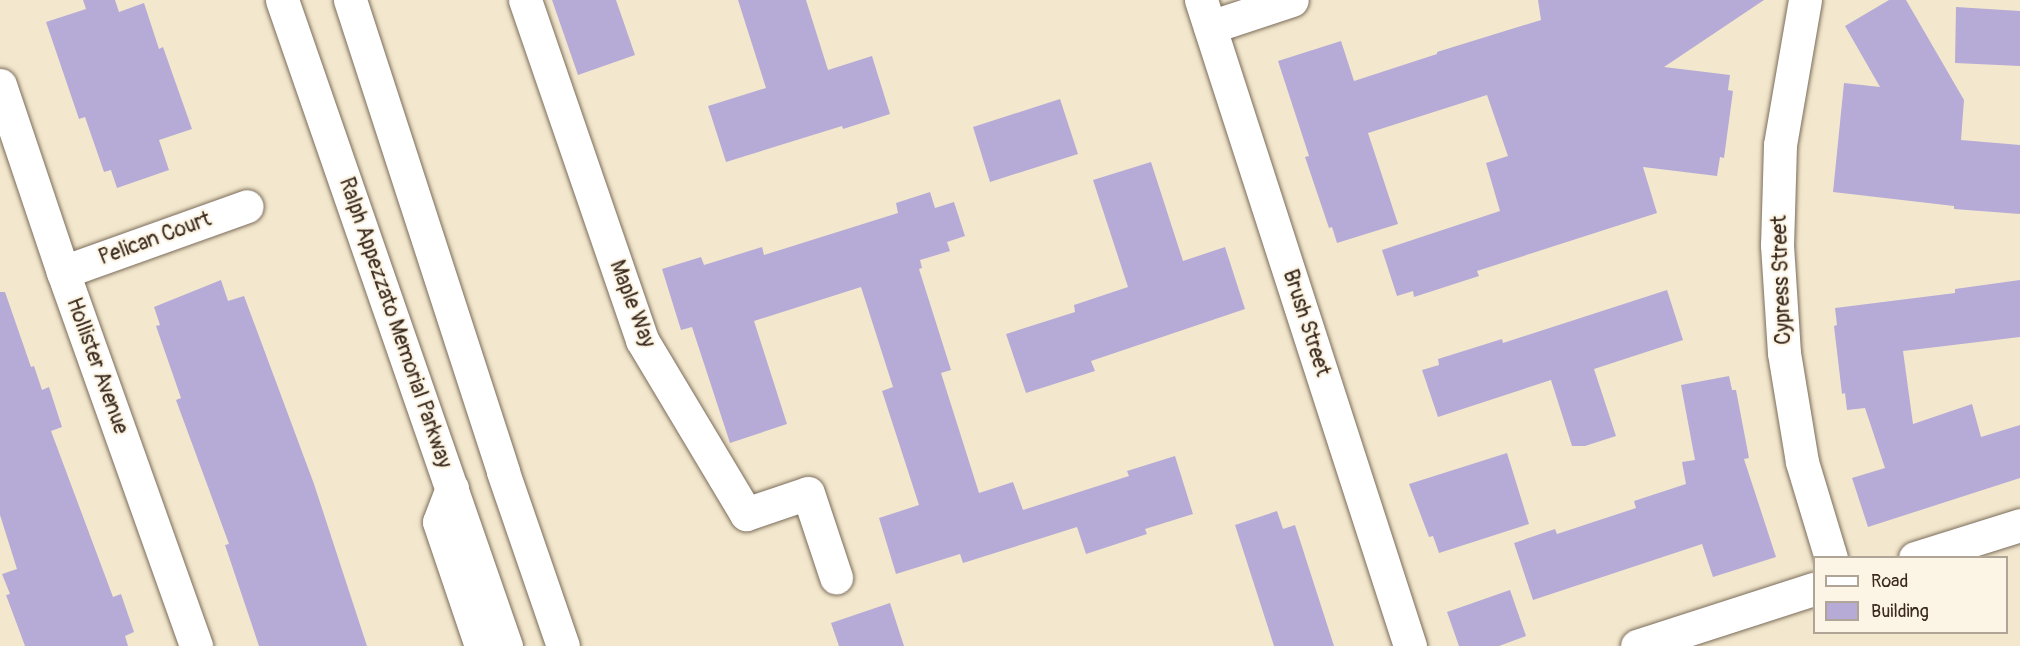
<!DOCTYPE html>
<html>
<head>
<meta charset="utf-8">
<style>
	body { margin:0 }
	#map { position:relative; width:2020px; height:646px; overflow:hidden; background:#f3e8cd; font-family:Pangolin,sans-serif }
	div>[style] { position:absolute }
	.building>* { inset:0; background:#b6abd7 }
	.roads { filter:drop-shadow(0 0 2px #7b6c5b) drop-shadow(0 0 2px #7b6c5b) }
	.minor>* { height:33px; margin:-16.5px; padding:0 16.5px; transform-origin:16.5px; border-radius:16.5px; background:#fff }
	span { translate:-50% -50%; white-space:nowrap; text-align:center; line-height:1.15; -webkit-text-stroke:4.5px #fcf5e5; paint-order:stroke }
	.street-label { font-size:21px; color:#3b2a1e }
	.legend { position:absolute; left:1813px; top:556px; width:195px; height:78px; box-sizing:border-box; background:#fcf5e5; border:2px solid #afa495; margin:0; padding:8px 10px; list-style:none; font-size:18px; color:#3b2a1e }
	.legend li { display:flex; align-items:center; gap:12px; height:30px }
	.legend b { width:30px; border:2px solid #afa495 }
</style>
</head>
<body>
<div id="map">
	<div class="building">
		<div style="clip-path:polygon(83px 0,115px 0,119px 12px,144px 3px,159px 49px,163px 47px,192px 129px,159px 140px,169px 170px,117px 188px,111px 170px,104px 172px,85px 117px,79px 119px,46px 22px,86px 9px)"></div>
		<div style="clip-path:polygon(552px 0,616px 0,635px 55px,578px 75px)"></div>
		<div style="clip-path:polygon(738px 0,806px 0,828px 70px,872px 56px,890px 114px,843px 129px,842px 126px,726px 162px,708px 106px,766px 88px)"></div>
		<div style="clip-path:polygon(1538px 0,1764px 0,1664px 67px,1730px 75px,1728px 90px,1733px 91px,1724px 158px,1720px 157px,1717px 176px,1643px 167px,1657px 213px,1477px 271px,1479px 276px,1414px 297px,1413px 291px,1397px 296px,1382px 250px,1500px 211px,1486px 163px,1508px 156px,1487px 95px,1368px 133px,1398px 224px,1337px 243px,1332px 227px,1329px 228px,1305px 157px,1309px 156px,1278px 61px,1341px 41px,1354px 81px,1437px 54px,1437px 52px,1541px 20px)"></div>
		<div style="clip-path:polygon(1889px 0,1906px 0,1964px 100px,1961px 140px,2020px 145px,2020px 214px,1954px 209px,1954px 206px,1833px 192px,1844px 83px,1880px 87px,1845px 26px)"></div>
		<div style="clip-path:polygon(1956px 7px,2020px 11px,2020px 66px,1955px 63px)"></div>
		<div style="clip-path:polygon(1060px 99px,1078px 154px,990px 182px,973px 127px)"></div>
		<div style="clip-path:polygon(1151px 162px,1183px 261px,1225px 247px,1245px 309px,1091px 361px,1095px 371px,1026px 393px,1006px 334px,1075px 312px,1074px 305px,1128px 287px,1093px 180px)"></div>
		<div style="clip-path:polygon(930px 192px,935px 208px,954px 202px,965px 236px,947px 242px,950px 251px,920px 260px,922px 268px,919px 269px,951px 370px,941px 373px,979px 493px,1013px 482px,1023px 510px,1129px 476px,1127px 471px,1175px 456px,1193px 514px,1145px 529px,1147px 534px,1086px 554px,1077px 527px,963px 563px,960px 554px,896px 574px,879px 518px,919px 505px,882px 391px,893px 387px,861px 287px,754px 321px,787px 424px,730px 443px,692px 327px,681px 330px,662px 269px,701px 257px,704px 265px,762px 247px,764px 255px,898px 213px,896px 203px)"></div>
		<div style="clip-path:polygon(221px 280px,228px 301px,244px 296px,314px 484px,367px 646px,259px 646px,225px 545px,229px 544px,176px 400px,181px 398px,156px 326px,160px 325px,154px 307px)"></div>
		<div style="clip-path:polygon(2020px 280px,2020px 337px,1903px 351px,1913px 424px,1972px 404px,1981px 437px,2020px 425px,2020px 478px,1868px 527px,1852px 478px,1885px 468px,1865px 408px,1847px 410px,1845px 393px,1842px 394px,1834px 326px,1837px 325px,1835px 308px,1955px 293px,1955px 289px)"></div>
		<div style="clip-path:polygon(1667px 290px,1683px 340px,1594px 369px,1616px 436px,1585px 446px,1572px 446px,1551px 380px,1438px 417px,1422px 370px,1439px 365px,1438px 359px,1502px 339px,1503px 343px)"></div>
		<div style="clip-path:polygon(0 292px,5px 292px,31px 367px,34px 366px,42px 390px,49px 387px,62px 427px,51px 431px,113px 597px,121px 594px,134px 632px,125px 636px,128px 646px,25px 646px,6px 595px,10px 594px,2px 574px,17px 569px,0 515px)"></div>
		<div style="clip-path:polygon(1729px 376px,1732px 390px,1736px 390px,1749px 458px,1744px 459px,1776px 557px,1713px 577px,1702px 544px,1533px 600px,1514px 543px,1555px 529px,1557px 534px,1636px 508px,1634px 501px,1686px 484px,1682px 462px,1695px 460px,1681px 385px)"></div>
		<div style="clip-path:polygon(1507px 453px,1529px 524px,1439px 553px,1433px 536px,1429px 537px,1409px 484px)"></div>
		<div style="clip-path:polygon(1277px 511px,1283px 529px,1295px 525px,1334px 646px,1274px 646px,1235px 525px)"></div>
		<div style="clip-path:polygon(1510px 590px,1526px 636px,1499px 646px,1459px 646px,1447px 612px)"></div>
		<div style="clip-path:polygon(890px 603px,904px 646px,839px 646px,831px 623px)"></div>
	</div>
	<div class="roads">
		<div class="minor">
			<div style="left:282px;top:0;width:684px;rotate:70.88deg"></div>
			<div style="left:350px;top:0;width:496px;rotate:72deg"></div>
			<div style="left:503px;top:472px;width:184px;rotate:71deg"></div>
			<div style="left:525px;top:0;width:360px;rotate:71deg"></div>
			<div style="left:642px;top:340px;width:203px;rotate:59.1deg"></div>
			<div style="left:746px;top:514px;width:65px;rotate:-18.7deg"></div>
			<div style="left:808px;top:493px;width:89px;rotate:71.6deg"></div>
			<div style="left:1201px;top:0;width:679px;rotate:72.07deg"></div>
			<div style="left:1805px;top:0;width:147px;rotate:99.8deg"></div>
			<div style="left:1780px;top:145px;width:100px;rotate:91.7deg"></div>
			<div style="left:1777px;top:245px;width:108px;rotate:86.3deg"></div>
			<div style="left:1784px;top:353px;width:110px;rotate:80.6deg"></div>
			<div style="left:1802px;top:462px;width:100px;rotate:73.2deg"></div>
			<div style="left:1210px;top:27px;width:86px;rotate:-18.2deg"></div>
			<div style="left:0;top:85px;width:197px;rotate:71.4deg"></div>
			<div style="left:63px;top:272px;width:397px;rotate:70.4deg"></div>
			<div style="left:63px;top:272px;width:195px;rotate:-19.7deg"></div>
			<div style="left:452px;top:488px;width:36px;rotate:111deg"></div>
			<div style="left:439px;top:522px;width:131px;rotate:71.3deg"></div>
			<div style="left:1915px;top:558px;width:110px;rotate:-17.4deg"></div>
			<div style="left:1637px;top:646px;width:186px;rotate:-17.9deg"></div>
		</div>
	</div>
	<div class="street-label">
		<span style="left:155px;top:239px;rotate:-20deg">Pelican Court</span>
		<span style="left:1782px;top:280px;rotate:-92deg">Cypress Street</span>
		<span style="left:632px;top:304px;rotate:69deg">Maple Way</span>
		<span style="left:395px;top:323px;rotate:71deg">Ralph Appezzato Memorial Parkway</span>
		<span style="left:1306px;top:323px;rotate:72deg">Brush Street</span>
		<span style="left:97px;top:366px;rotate:70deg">Hollister Avenue</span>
	</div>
	<ul class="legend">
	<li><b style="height:8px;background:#fff"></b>Road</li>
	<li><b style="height:16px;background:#b6abd7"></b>Building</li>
	</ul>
</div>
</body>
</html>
